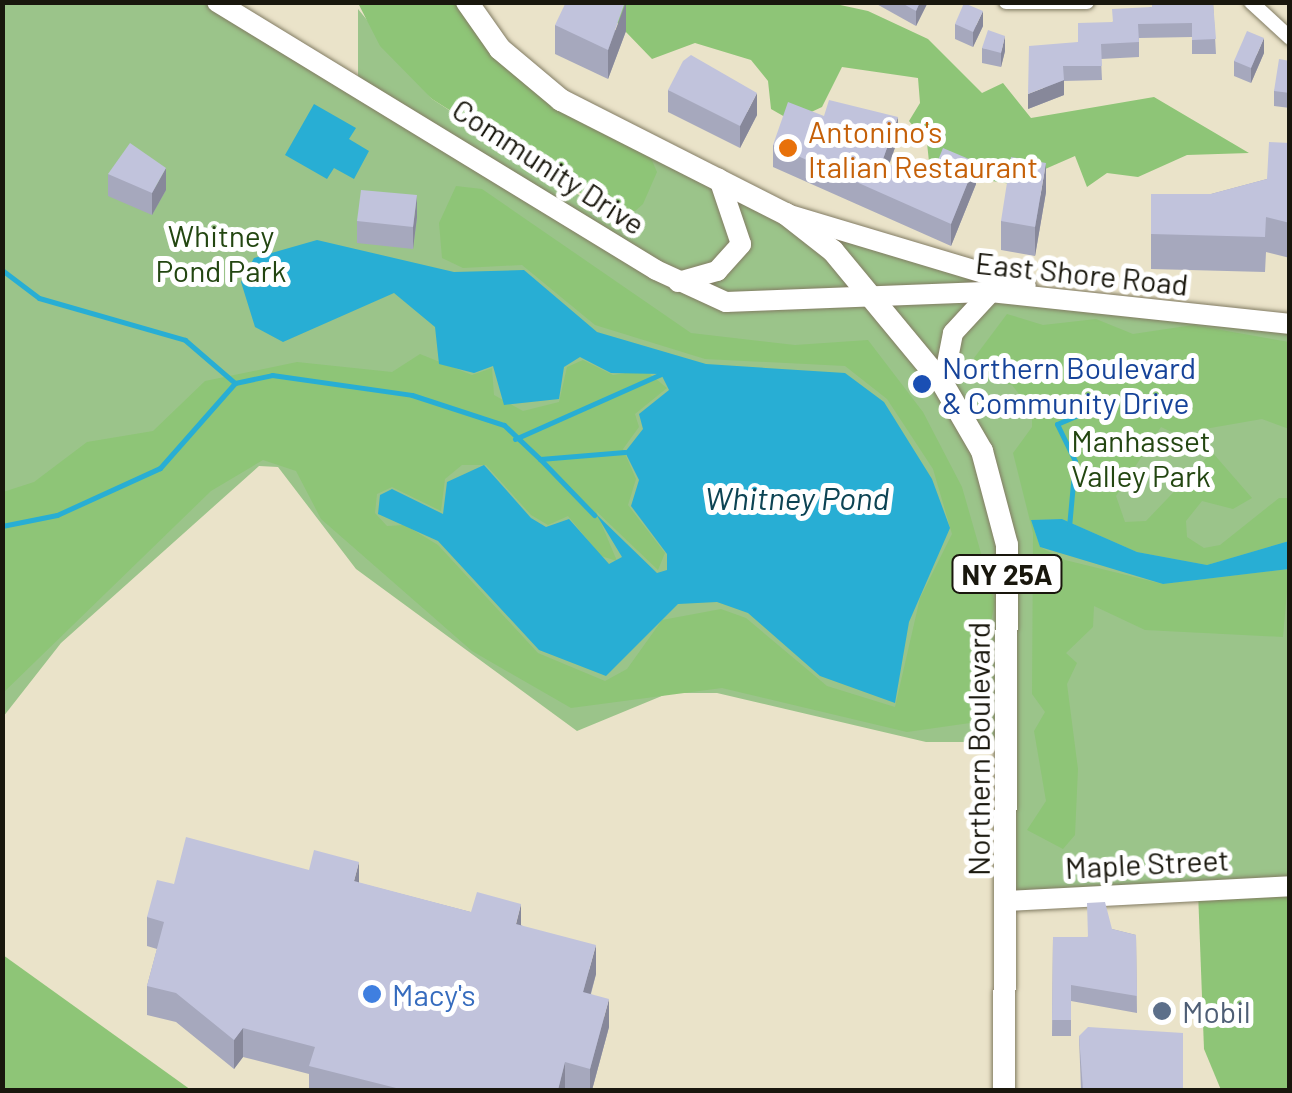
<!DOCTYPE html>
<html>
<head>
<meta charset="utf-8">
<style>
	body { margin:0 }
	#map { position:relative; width:1292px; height:1093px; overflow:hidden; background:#eae3c9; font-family:Barlow,sans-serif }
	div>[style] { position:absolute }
	.green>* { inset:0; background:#9bc48a }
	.forest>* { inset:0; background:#8ec577 }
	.water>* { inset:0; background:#28aed4 }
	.stream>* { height:5px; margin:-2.5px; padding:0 2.5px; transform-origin:2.5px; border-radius:2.5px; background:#28aed4 }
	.roads { filter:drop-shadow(0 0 2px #827c63) drop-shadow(0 0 2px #827c63) }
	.street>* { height:14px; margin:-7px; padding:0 7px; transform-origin:7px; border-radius:7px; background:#fff }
	.secondary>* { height:20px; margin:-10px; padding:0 10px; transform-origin:10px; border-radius:10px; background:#fff }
	.primary>* { height:22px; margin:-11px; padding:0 11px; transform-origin:11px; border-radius:11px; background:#fff }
	.wall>* { inset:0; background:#a6a8bd }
	.shaded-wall>* { inset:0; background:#87889a }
	.building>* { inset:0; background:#c1c3dc }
	.dots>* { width:28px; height:28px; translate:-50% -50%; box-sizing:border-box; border:5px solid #fff; border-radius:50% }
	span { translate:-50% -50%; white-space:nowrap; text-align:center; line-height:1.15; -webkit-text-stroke:10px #fff; paint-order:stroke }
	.shield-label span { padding:2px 8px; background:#fff; border:2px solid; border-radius:8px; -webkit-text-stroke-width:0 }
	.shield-label { font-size:28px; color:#19170d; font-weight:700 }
	.food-label { font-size:30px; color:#c56008 }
	.left { translate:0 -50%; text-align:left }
	.street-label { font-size:30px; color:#19170d }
	.park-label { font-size:30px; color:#234611 }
	.transit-label { font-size:30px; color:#164399 }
	.shop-label { font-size:30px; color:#366cbe }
	.service-label { font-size:30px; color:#4e5e75 }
	.water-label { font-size:32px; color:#0d4454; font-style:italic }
	.frame { position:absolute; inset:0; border:5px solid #19170d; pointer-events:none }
</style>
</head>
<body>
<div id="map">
	<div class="green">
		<div style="clip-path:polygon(2px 3px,217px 3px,358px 81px,358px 9px,432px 99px,602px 210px,648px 151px,786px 214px,1070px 300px,1289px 324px,1289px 886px,1008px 901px,1008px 742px,926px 742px,717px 693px,669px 693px,577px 731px,356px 569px,278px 467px,259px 466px,61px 643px,3px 717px)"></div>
	</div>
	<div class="forest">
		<div style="clip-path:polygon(358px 3px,467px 3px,500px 49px,648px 151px,657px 172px,643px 204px,624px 221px,432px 99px,380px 46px)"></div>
		<div style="clip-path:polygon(598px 3px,831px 3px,868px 11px,928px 39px,982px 93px,1003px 83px,1031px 118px,1154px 97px,1249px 153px,1187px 155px,1138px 177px,1107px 173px,1087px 187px,1075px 156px,1011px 184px,930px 171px,927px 143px,909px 121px,920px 103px,918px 78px,842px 67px,822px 107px,792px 121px,771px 109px,768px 81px,751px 60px,695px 43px,652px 59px)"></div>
		<div style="clip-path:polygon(456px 186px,482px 189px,691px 333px,795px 345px,868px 340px,923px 412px,962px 487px,995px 602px,970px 723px,907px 732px,722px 688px,571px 708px,472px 651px,321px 519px,296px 471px,263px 460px,211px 491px,3px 693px,3px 492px,34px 482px,87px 442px,153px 431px,205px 381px,297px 362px,392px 372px,420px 354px,472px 375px,492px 368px,494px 395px,523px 411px,559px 402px,567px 367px,583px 360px,613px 375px,645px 370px,667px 388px,635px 414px,639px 427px,623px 449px,636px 479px,628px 505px,665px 553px,658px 570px,596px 511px,617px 561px,601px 556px,568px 516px,548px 525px,531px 515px,486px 465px,462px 465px,445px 479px,441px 511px,392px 487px,377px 494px,375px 513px,387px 526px,405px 525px,438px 545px,538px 653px,605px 681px,627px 669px,662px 620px,721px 609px,746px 618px,827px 686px,895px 707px,920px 598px,952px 534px,933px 469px,887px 399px,845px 366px,705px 359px,595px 325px,522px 265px,463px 268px,442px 258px,439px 223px)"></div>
		<div style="clip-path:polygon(1007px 314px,1043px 325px,1096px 319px,1133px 334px,1193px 325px,1289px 342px,1289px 429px,1262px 419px,1176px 434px,1161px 427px,1116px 496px,1125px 522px,1146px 521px,1212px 452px,1252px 498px,1233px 509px,1202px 501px,1186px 521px,1187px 537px,1204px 548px,1220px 545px,1279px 498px,1289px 498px,1289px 541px,1207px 565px,1137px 552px,1062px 519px,1031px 520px,1040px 547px,1065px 560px,1163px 584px,1289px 569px,1283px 637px,1145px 630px,1094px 606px,1093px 627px,1066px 653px,1077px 663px,1067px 684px,1078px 769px,1075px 835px,1063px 849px,1027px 830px,1046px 801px,1034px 731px,1045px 712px,1032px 694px,1033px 533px,1013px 453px,1032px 427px,1032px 411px,1012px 385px,982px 379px,974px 358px)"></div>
		<div style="clip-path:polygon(1289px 886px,1289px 1090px,1221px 1090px,1204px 1049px,1198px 891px)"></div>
		<div style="clip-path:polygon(2px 955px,3px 955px,191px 1090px,3px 1090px)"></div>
	</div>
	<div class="water">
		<div style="clip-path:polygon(314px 104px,356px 128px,349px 139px,369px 151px,354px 179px,334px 168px,327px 179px,285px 155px)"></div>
		<div style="clip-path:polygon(317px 240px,454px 272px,524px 270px,597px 332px,706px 364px,845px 373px,884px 402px,932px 479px,950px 528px,909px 622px,895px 703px,820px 676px,748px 613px,717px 602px,678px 604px,606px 676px,539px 650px,438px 541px,378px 514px,380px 495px,392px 489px,443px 514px,447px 482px,484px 465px,531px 518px,546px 527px,569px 519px,609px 564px,622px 557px,596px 514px,657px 573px,667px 570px,667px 554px,631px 506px,639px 480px,625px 452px,643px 429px,639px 414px,669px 390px,661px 374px,611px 373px,580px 357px,564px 367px,559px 399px,504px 405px,493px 366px,474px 373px,439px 364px,435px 327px,394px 293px,283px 342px,255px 327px,241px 282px,254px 258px)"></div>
		<div style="clip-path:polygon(1062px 519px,1137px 552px,1207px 565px,1289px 541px,1289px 569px,1163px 584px,1040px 547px,1031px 520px)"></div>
	</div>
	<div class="stream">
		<div style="left:2px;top:270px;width:46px;rotate:37.1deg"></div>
		<div style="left:39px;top:298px;width:152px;rotate:16deg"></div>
		<div style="left:185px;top:340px;width:66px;rotate:40.7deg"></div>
		<div style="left:235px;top:383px;width:38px;rotate:-12deg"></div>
		<div style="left:272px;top:375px;width:141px;rotate:8.1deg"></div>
		<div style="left:412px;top:395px;width:97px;rotate:18.1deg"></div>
		<div style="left:504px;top:425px;width:50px;rotate:43.4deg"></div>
		<div style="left:540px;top:459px;width:85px;rotate:-4.7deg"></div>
		<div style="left:515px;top:439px;width:160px;rotate:-24deg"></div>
		<div style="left:540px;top:459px;width:78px;rotate:46deg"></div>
		<div style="left:2px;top:526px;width:56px;rotate:-11.3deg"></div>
		<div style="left:57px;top:515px;width:113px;rotate:-24.5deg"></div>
		<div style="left:160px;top:468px;width:113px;rotate:-48.6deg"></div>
		<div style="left:1069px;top:527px;width:66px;rotate:-84.8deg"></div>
		<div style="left:1075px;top:461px;width:41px;rotate:-115.9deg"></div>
		<div style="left:1057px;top:424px;width:46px;rotate:-23.2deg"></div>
	</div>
	<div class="roads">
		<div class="street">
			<div style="left:1006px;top:2px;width:81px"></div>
			<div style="left:1251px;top:2px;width:53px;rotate:42.7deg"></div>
		</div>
		<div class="secondary">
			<div style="left:217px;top:2px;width:514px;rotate:31.4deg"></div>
			<div style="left:656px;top:270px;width:77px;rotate:24.6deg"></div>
			<div style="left:726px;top:302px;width:265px;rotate:-2.2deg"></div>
			<div style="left:991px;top:292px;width:301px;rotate:6.1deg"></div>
			<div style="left:790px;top:215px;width:246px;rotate:16.7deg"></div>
			<div style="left:678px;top:282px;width:41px;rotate:-15.8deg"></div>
			<div style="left:717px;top:271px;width:36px;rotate:-48deg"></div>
			<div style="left:741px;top:244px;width:69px;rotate:-108.7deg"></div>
			<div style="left:943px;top:384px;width:52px;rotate:-78.9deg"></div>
			<div style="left:953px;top:333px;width:56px;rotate:-47.2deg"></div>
			<div style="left:1007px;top:901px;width:283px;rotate:-3deg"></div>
		</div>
		<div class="primary">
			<div style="left:467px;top:2px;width:57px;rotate:54.9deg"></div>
			<div style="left:500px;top:49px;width:80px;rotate:39.9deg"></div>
			<div style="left:561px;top:100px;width:252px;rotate:26.9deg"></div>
			<div style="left:786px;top:214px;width:60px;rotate:38.2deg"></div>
			<div style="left:833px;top:251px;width:173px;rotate:50.4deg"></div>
			<div style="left:943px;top:384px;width:78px;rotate:59.8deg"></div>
			<div style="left:982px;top:451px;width:97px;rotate:75.1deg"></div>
			<div style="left:1007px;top:545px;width:545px;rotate:90.32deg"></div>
		</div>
	</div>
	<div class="wall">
		<div style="clip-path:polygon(873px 2px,928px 2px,916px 26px)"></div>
		<div style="clip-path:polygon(1213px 2px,1216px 54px,1192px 54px,1192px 37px,1139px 38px,1139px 57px,1101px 59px,1102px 80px,1064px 81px,1064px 95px,1028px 109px,1078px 42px,1112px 22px,1151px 7px)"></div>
		<div style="clip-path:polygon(955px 24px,983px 26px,973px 47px,955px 39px)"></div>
		<div style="clip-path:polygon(555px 25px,626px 31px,608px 79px,555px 54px)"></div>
		<div style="clip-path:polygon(982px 48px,1005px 51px,1001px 67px,982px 63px)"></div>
		<div style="clip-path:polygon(1264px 53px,1251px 83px,1234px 76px,1234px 61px)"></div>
		<div style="clip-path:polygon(1290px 61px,1290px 108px,1274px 106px,1274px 91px)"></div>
		<div style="clip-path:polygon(668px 90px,757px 115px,740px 148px,668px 112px)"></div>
		<div style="clip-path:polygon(824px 116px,898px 139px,889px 165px,930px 180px,976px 184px,951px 246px,773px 167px,773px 145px)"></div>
		<div style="clip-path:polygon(1290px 143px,1290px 258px,1266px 252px,1265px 272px,1151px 269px,1151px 194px,1211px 194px,1267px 179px)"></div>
		<div style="clip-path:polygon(108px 174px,166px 190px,152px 215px,108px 196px)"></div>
		<div style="clip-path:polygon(1046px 192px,1035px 256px,1001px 250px,1001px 221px)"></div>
		<div style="clip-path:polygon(417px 217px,413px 249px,357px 243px,357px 221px)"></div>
		<div style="clip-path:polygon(359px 883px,521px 925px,596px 974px,591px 994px,609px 1027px,592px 1090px,309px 1090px,309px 1074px,243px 1057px,234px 1069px,176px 1022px,147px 1015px,147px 986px,157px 949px,147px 946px,147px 917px,174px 884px)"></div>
		<div style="clip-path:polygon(1112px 929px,1136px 935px,1137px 1013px,1071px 1001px,1071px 1036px,1052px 1036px,1053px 937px,1087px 937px)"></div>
		<div style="clip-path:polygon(1079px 1036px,1183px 1090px,1081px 1090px)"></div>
	</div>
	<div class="shaded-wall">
		<div style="clip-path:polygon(626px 2px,626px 31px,608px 79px,608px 50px)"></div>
		<div style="clip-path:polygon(920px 2px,928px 2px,916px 26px,916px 11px)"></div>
		<div style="clip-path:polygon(983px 11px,983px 26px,973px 47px,973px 32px)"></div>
		<div style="clip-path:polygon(1005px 36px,1005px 51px,1001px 67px,1001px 53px)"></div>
		<div style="clip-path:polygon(1264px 38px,1264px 53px,1251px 83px,1251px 68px)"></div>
		<div style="clip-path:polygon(1064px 80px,1064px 95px,1028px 109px,1028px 94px)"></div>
		<div style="clip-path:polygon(757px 93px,757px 115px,740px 148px,740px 126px)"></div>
		<div style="clip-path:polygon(898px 117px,898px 139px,882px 184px,882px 162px)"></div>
		<div style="clip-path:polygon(976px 162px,976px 184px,951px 246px,951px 224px)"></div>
		<div style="clip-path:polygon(1046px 163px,1046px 192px,1035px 256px,1035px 227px)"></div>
		<div style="clip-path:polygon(166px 168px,166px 190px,152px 215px,152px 193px)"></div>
		<div style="clip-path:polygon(417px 195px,417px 217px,413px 249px,413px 227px)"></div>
		<div style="clip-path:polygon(359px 862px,359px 891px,354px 881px)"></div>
		<div style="clip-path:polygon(521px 904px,521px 933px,516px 924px)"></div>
		<div style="clip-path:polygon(596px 945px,596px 974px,583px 1021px,583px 992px)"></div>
		<div style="clip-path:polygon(609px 999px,609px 1027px,592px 1090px,590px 1090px,590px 1069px)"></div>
		<div style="clip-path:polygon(243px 1028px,243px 1057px,234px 1069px,234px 1040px)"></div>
		<div style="clip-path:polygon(565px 1062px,565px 1090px,558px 1090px)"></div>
	</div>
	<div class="building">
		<div style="clip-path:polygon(566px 2px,625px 2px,608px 50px,555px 25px)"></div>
		<div style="clip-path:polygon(900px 2px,920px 2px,916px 11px)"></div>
		<div style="clip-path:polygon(1152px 2px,1213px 2px,1216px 39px,1192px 40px,1192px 23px,1138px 24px,1139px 42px,1101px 44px,1102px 66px,1063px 66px,1064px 80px,1028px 94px,1029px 46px,1078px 42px,1078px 23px,1113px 22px,1112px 9px,1152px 7px)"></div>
		<div style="clip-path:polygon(964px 3px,983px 11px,973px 32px,955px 24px)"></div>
		<div style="clip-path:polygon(988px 30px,1005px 36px,1001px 53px,982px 48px)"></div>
		<div style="clip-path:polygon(1247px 31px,1264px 38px,1251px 68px,1234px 61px)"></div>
		<div style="clip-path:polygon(691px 55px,757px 93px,740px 126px,668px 90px,683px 61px)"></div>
		<div style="clip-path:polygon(1279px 59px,1290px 61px,1290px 93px,1274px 91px)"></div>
		<div style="clip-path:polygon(829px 100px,898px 117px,882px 162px,930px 180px,943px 148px,976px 162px,951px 224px,773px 145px,788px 102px,824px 116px)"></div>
		<div style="clip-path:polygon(1269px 142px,1290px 143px,1290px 223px,1266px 217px,1265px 237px,1151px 234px,1151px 194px,1211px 194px,1267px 179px)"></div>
		<div style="clip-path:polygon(130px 143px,166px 168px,152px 193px,108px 174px)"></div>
		<div style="clip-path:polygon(1011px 157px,1046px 163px,1035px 227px,1001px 221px)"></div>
		<div style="clip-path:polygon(361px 190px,417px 195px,413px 227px,357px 221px)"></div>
		<div style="clip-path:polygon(186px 837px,309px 870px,314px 850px,359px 862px,354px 881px,471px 912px,477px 892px,521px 904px,516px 924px,596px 945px,583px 992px,609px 999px,590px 1069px,565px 1062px,558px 1090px,404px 1090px,309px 1066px,315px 1047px,243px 1028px,234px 1040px,176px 993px,147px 986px,164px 922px,147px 917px,157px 880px,174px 884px)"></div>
		<div style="clip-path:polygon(1105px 902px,1112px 929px,1136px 935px,1137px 996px,1071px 985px,1071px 1020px,1052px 1020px,1053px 937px,1088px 937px,1087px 903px)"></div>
		<div style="clip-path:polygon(1088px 1027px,1183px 1033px,1183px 1090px,1083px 1090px,1079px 1036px)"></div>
	</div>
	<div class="dots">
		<div style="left:788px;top:148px;background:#e8710a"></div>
		<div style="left:922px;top:384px;background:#1a4fb4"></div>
		<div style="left:372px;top:994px;background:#3f7fe0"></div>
		<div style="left:1162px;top:1011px;background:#5c6f8a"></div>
	</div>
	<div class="shield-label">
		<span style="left:1007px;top:574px">NY 25A</span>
	</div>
	<div class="food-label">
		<span class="left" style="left:808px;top:148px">Antonino's<br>Italian Restaurant</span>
	</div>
	<div class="street-label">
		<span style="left:549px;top:166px;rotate:33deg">Community Drive</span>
		<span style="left:1082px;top:273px;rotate:6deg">East Shore Road</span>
		<span style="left:978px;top:749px;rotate:-90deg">Northern Boulevard</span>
		<span style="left:1147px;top:863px;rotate:-3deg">Maple Street</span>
	</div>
	<div class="park-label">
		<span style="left:221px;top:252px">Whitney<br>Pond Park</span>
		<span style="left:1141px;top:457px">Manhasset<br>Valley Park</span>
	</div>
	<div class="transit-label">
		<span class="left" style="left:942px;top:384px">Northern Boulevard<br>&amp; Community Drive</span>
	</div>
	<div class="shop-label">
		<span class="left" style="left:392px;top:994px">Macy's</span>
	</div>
	<div class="service-label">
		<span class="left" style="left:1182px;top:1011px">Mobil</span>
	</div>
	<div class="water-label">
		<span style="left:797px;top:497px">Whitney Pond</span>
	</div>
	<div class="frame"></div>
</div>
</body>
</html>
